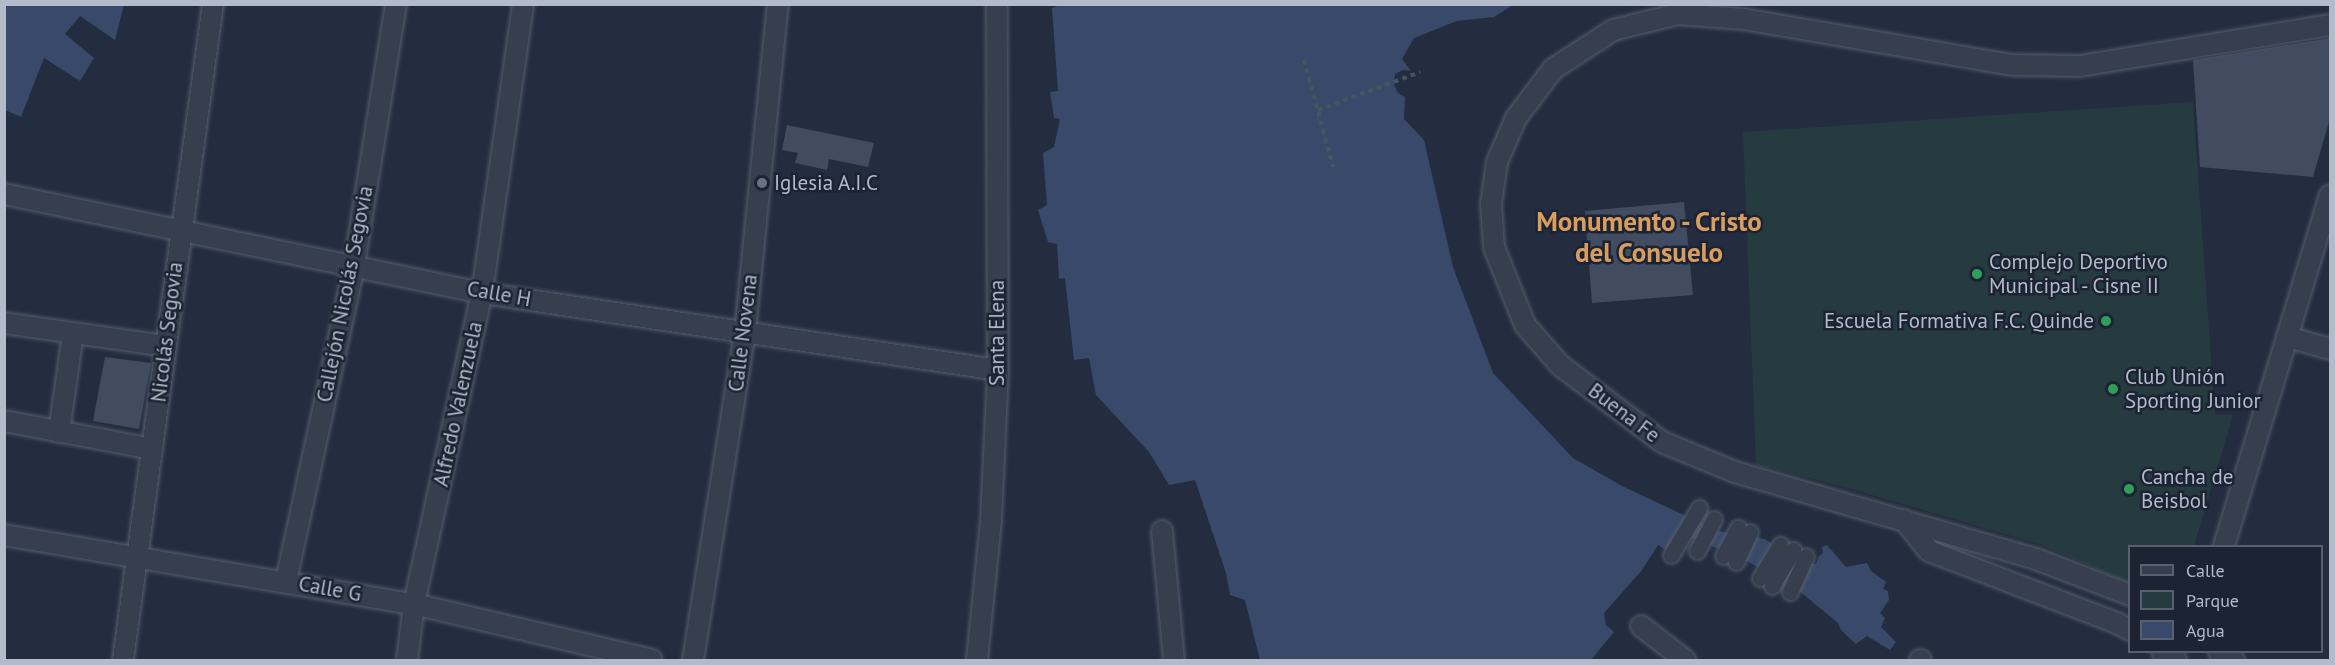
<!DOCTYPE html>
<html>
<head>
<meta charset="utf-8">
<style>
	body { margin:0 }
	#map { position:relative; width:2335px; height:665px; overflow:hidden; background:#232d3f; font-family:"PT Sans",sans-serif }
	div>[style] { position:absolute }
	.green>* { inset:0; background:#253b40 }
	.water>* { inset:0; background:#384969 }
	.building>* { inset:0; background:#424c61 }
	.path>* { height:4px; margin-top:-2px; transform-origin:0; background:repeating-linear-gradient(90deg,#43585d 0 4.5px,transparent 0 9px) }
	.roads { filter:drop-shadow(0 0 2px #555d6d) drop-shadow(0 0 2px #555d6d) }
	.pedestrian>* { height:15px; margin:-7.5px; padding:0 7.5px; transform-origin:7.5px; border-radius:7.5px; background:#373f4f }
	.minor>* { height:20px; margin:-10px; padding:0 10px; transform-origin:10px; border-radius:10px; background:#373f4f }
	.dots>* { width:16px; height:16px; translate:-50% -50%; box-sizing:border-box; border:3px solid #1c2434; border-radius:50% }
	span { translate:-50% -50%; white-space:nowrap; text-align:center; line-height:1.15; -webkit-text-stroke:5px #1c2434; paint-order:stroke }
	.poi-label { font-size:21px; color:#b3baca }
	.left { translate:0 -50%; text-align:left }
	.right { translate:-100% -50%; text-align:right }
	.street-label { font-size:21px; color:#b3baca }
	.district-label { font-size:27px; color:#d99e5f; font-weight:700 }
	.frame { position:absolute; inset:0; border:6px solid #b3baca; pointer-events:none }
	.legend { position:absolute; left:2128px; top:545px; width:195px; height:108px; box-sizing:border-box; background:#1c2434; border:2px solid #586070; margin:0; padding:8px 10px; list-style:none; font-size:18px; color:#b3baca }
	.legend li { display:flex; align-items:center; gap:12px; height:30px }
	.legend b { width:30px; border:2px solid #586070 }
</style>
</head>
<body>
<div id="map">
	<div class="green">
		<div style="clip-path:polygon(2193px 102px,2215px 415px,2233px 415px,2194px 546px,2130px 546px,2129px 583px,2039px 544px,1838px 485px,1756px 465px,1743px 132px)"></div>
	</div>
	<div class="water">
		<div style="clip-path:polygon(5px 4px,124px 4px,124px 5px,115px 40px,80px 16px,65px 34px,94px 58px,80px 81px,44px 58px,21px 117px,5px 110px)"></div>
		<div style="clip-path:polygon(1062px 4px,1513px 5px,1494px 17px,1457px 21px,1414px 38px,1402px 59px,1411px 71px,1403px 70px,1395px 74px,1394px 84px,1398px 93px,1405px 97px,1404px 119px,1424px 140px,1453px 267px,1493px 373px,1573px 458px,1622px 486px,1718px 531px,1765px 539px,1793px 559px,1809px 564px,1816px 564px,1819px 556px,1823px 553px,1822px 547px,1827px 545px,1846px 567px,1867px 563px,1871px 571px,1886px 582px,1883px 589px,1888px 591px,1889px 600px,1880px 613px,1885px 618px,1881px 627px,1896px 642px,1890px 650px,1867px 636px,1856px 644px,1841px 630px,1838px 623px,1798px 590px,1747px 561px,1688px 536px,1676px 556px,1658px 545px,1642px 570px,1604px 613px,1606px 625px,1614px 632px,1591px 660px,1260px 660px,1245px 600px,1230px 595px,1226px 573px,1195px 480px,1169px 485px,1149px 452px,1096px 395px,1089px 358px,1074px 360px,1065px 278px,1059px 279px,1057px 244px,1048px 242px,1038px 210px,1047px 205px,1043px 153px,1054px 147px,1060px 119px,1054px 118px,1050px 92px,1058px 91px,1052px 8px)"></div>
	</div>
	<div class="building">
		<div style="clip-path:polygon(2331px 38px,2331px 115px,2313px 177px,2200px 167px,2193px 60px)"></div>
		<div style="clip-path:polygon(787px 125px,874px 143px,868px 167px,829px 159px,827px 170px,795px 163px,798px 153px,782px 150px)"></div>
		<div style="clip-path:polygon(1684px 202px,1693px 295px,1592px 303px,1585px 211px)"></div>
		<div style="clip-path:polygon(105px 357px,151px 363px,139px 429px,93px 421px)"></div>
	</div>
	<div class="path">
		<div style="left:1304px;top:60px;width:111px;rotate:74.8deg"></div>
		<div style="left:1318px;top:110px;width:109px;rotate:-20.4deg"></div>
	</div>
	<div class="roads">
		<div class="pedestrian">
			<div style="left:1697px;top:551px;width:36px;rotate:-62deg"></div>
			<div style="left:1671px;top:555px;width:55px;rotate:-59.2deg"></div>
			<div style="left:1723px;top:556px;width:32px;rotate:-62deg"></div>
			<div style="left:1736px;top:562px;width:33px;rotate:-65deg"></div>
			<div style="left:1760px;top:578px;width:39px;rotate:-59deg"></div>
			<div style="left:1772px;top:586px;width:42px;rotate:-59.7deg"></div>
			<div style="left:1790px;top:592px;width:39px;rotate:-66deg"></div>
		</div>
		<div class="minor">
			<div style="left:4px;top:194px;width:488px;rotate:11.7deg"></div>
			<div style="left:482px;top:293px;width:522px;rotate:8.49deg"></div>
			<div style="left:4px;top:323px;width:163px;rotate:8.1deg"></div>
			<div style="left:2288px;top:337px;width:44px;rotate:15.9deg"></div>
			<div style="left:4px;top:421px;width:151px;rotate:10.7deg"></div>
			<div style="left:59px;top:432px;width:99px;rotate:-81.9deg"></div>
			<div style="left:1904px;top:520px;width:40px;rotate:51deg"></div>
			<div style="left:1929px;top:551px;width:201px;rotate:21deg"></div>
			<div style="left:2117px;top:623px;width:15px;rotate:28deg"></div>
			<div style="left:1162px;top:531px;width:130px;rotate:84.7deg"></div>
			<div style="left:4px;top:535px;width:416px;rotate:9.6deg"></div>
			<div style="left:414px;top:604px;width:244px;rotate:13.2deg"></div>
			<div style="left:2224px;top:546px;width:366px;rotate:-73.2deg"></div>
			<div style="left:286px;top:581px;width:322px;rotate:-77.8deg"></div>
			<div style="left:354px;top:266px;width:265px;rotate:-80.9deg"></div>
			<div style="left:2130px;top:595px;width:101px;rotate:-159deg"></div>
			<div style="left:2036px;top:559px;width:313px;rotate:-163.9deg"></div>
			<div style="left:1735px;top:472px;width:79px;rotate:-157.7deg"></div>
			<div style="left:1662px;top:442px;width:128px;rotate:-143deg"></div>
			<div style="left:1560px;top:365px;width:53px;rotate:-131.2deg"></div>
			<div style="left:1525px;top:325px;width:84px;rotate:-111.7deg"></div>
			<div style="left:1494px;top:247px;width:43px;rotate:-94deg"></div>
			<div style="left:1491px;top:204px;width:42px;rotate:-81.9deg"></div>
			<div style="left:1497px;top:162px;width:48px;rotate:-66.6deg"></div>
			<div style="left:1516px;top:118px;width:61px;rotate:-52.9deg"></div>
			<div style="left:1553px;top:69px;width:72px;rotate:-33deg"></div>
			<div style="left:1613px;top:30px;width:67px;rotate:-13.8deg"></div>
			<div style="left:1678px;top:14px;width:65px;rotate:4.4deg"></div>
			<div style="left:1743px;top:19px;width:273px;rotate:9.7deg"></div>
			<div style="left:2012px;top:65px;width:68px;rotate:0.8deg"></div>
			<div style="left:2080px;top:66px;width:253px;rotate:-9.3deg"></div>
			<div style="left:1641px;top:626px;width:56px;rotate:37.7deg"></div>
			<div style="left:2162px;top:652px;width:16px;rotate:30deg"></div>
			<div style="left:2219px;top:652px;width:17px;rotate:28deg"></div>
			<div style="left:123px;top:660px;width:662px;rotate:-82.19deg"></div>
			<div style="left:407px;top:660px;width:56px;rotate:-82.9deg"></div>
			<div style="left:414px;top:604px;width:318px;rotate:-77.7deg"></div>
			<div style="left:482px;top:293px;width:292px;rotate:-81.9deg"></div>
			<div style="left:693px;top:660px;width:332px;rotate:-81deg"></div>
			<div style="left:745px;top:332px;width:330px;rotate:-84.3deg"></div>
			<div style="left:977px;top:660px;width:141px;rotate:-84.3deg"></div>
			<div style="left:991px;top:520px;width:150px;rotate:-87.3deg"></div>
			<div style="left:998px;top:370px;width:366px;rotate:-90.2deg"></div>
			<div style="left:1920px;top:660px;width:1px"></div>
		</div>
	</div>
	<div class="dots">
		<div style="left:762px;top:183px;background:#6b7280"></div>
		<div style="left:1977px;top:274px;background:#2e9e5b"></div>
		<div style="left:2106px;top:321px;background:#2e9e5b"></div>
		<div style="left:2113px;top:389px;background:#2e9e5b"></div>
		<div style="left:2129px;top:489px;background:#2e9e5b"></div>
	</div>
	<div class="poi-label">
		<span class="left" style="left:774px;top:183px">Iglesia A.I.C</span>
		<span class="left" style="left:1989px;top:274px">Complejo Deportivo<br>Municipal - Cisne II</span>
		<span class="right" style="left:2094px;top:321px">Escuela Formativa F.C. Quinde</span>
		<span class="left" style="left:2125px;top:389px">Club Unión<br>Sporting Junior</span>
		<span class="left" style="left:2141px;top:489px">Cancha de<br>Beisbol</span>
	</div>
	<div class="street-label">
		<span style="left:345px;top:294px;rotate:-79deg">Callejón Nicolás Segovia</span>
		<span style="left:499px;top:294px;rotate:10deg">Calle H</span>
		<span style="left:167px;top:332px;rotate:-83deg">Nicolás Segovia</span>
		<span style="left:743px;top:333px;rotate:-83deg">Calle Novena</span>
		<span style="left:997px;top:333px;rotate:-90deg">Santa Elena</span>
		<span style="left:458px;top:404px;rotate:-78deg">Alfredo Valenzuela</span>
		<span style="left:1624px;top:413px;rotate:37deg">Buena Fe</span>
		<span style="left:330px;top:589px;rotate:10deg">Calle G</span>
	</div>
	<div class="district-label">
		<span style="left:1649px;top:237px">Monumento - Cristo<br>del Consuelo</span>
	</div>
	<div class="frame"></div>
	<ul class="legend">
	<li><b style="height:8px;background:#373f4f"></b>Calle</li>
	<li><b style="height:16px;background:#253b40"></b>Parque</li>
	<li><b style="height:16px;background:#384969"></b>Agua</li>
	</ul>
</div>
</body>
</html>
